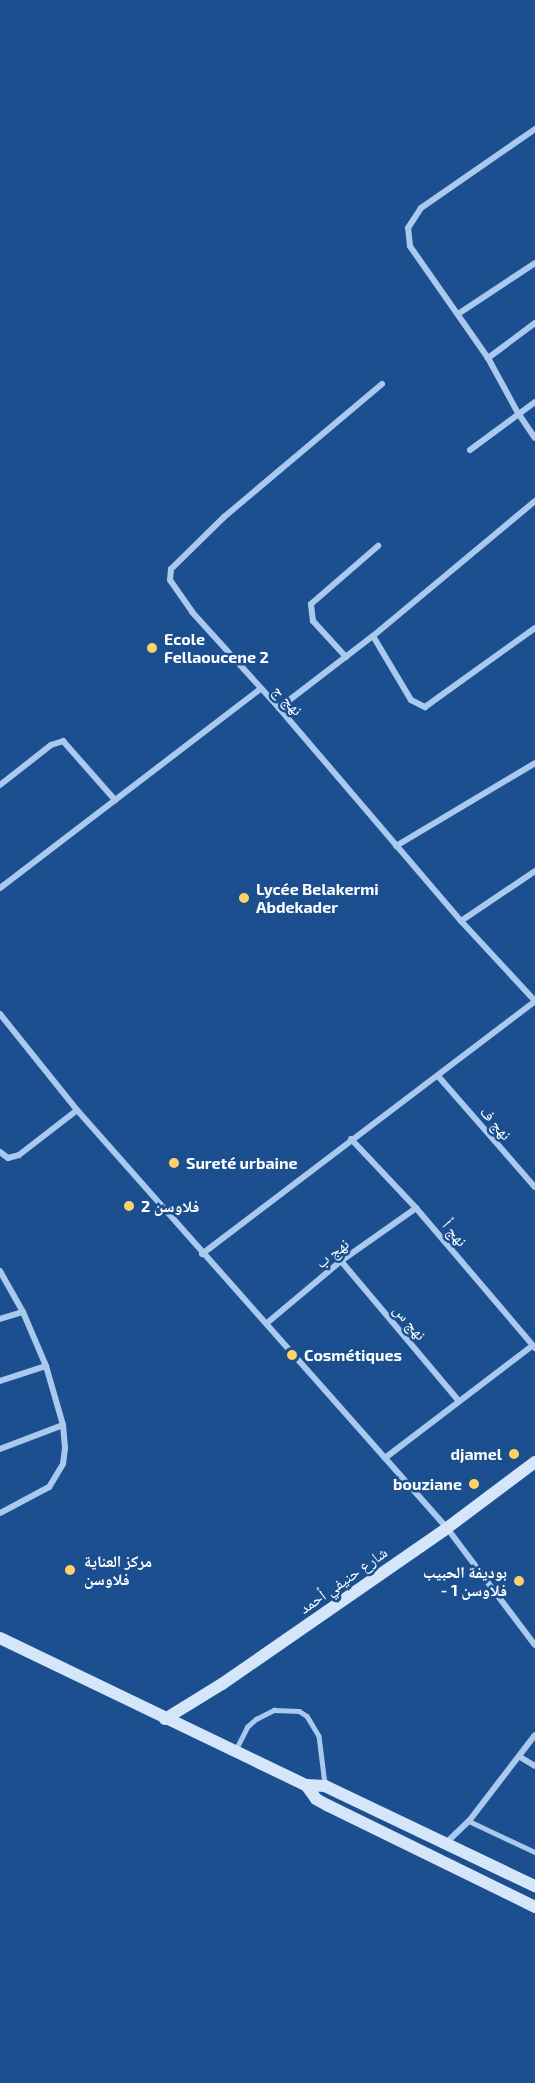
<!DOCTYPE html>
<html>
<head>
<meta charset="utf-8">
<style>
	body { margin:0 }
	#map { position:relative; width:535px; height:2083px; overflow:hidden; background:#1b4f8f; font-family:"Exo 2","Noto Naskh Arabic",sans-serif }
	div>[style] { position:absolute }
	.lane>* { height:4.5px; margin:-2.25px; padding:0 2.25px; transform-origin:2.25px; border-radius:2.25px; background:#a9c9ee }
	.street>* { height:6px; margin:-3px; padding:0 3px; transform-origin:3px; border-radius:3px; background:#a9c9ee }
	.secondary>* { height:12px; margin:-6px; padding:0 6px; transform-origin:6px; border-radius:6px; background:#d6e6fa }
	.dots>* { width:16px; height:16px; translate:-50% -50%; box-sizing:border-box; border:3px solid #1b4f8f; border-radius:50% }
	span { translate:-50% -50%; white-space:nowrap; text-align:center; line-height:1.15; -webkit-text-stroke:5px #1b4f8f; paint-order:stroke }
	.poi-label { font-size:16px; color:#fff; font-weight:700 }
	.left { translate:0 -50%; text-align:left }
	.right { translate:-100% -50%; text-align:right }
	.street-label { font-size:16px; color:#fff }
</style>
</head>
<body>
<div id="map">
	<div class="lane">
		<div style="left:236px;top:1749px;width:25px;rotate:-63deg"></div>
		<div style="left:247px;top:1727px;width:12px;rotate:-42deg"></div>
		<div style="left:256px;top:1719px;width:20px;rotate:-27deg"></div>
		<div style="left:274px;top:1710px;width:25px;rotate:2deg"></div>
		<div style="left:299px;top:1711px;width:9px;rotate:32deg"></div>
		<div style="left:307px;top:1716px;width:23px;rotate:59deg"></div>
		<div style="left:319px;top:1736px;width:48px;rotate:82.9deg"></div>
		<div style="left:469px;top:1821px;width:73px;rotate:25.2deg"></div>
	</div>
	<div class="street">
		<div style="left:458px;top:314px;width:92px;rotate:-33.5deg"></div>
		<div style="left:535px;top:323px;width:59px;rotate:143.3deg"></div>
		<div style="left:488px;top:358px;width:63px;rotate:61.4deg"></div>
		<div style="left:518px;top:413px;width:30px;rotate:56deg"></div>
		<div style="left:488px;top:358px;width:136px;rotate:-124.9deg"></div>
		<div style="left:410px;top:246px;width:18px;rotate:-96deg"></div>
		<div style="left:408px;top:228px;width:24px;rotate:-57deg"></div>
		<div style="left:421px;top:208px;width:139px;rotate:-34.7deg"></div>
		<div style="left:382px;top:384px;width:207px;rotate:139.9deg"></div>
		<div style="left:224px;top:517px;width:74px;rotate:135.5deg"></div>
		<div style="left:171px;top:569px;width:11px;rotate:95deg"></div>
		<div style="left:170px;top:580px;width:39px;rotate:55deg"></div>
		<div style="left:192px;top:612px;width:130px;rotate:47.8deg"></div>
		<div style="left:279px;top:708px;width:280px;rotate:49.5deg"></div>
		<div style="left:461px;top:921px;width:109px;rotate:47.2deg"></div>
		<div style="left:470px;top:450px;width:81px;rotate:-36.4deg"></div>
		<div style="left:373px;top:636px;width:74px;rotate:59.3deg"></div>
		<div style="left:411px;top:700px;width:16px;rotate:27deg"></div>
		<div style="left:425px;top:707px;width:135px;rotate:-35.7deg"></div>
		<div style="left:346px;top:657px;width:49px;rotate:-132.5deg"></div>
		<div style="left:313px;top:621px;width:17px;rotate:-97deg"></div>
		<div style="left:311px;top:604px;width:89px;rotate:-40.9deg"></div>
		<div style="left:279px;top:708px;width:118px;rotate:-37.5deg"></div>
		<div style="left:373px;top:636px;width:211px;rotate:-39.8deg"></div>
		<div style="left:0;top:785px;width:65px;rotate:-38.1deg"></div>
		<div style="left:51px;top:745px;width:13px;rotate:-18deg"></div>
		<div style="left:63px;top:741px;width:79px;rotate:48.6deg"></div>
		<div style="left:396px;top:846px;width:162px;rotate:-30.8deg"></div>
		<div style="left:0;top:888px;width:327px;rotate:-37.4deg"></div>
		<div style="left:461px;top:921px;width:89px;rotate:-34deg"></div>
		<div style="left:0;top:1014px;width:123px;rotate:51.3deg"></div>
		<div style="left:77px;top:1110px;width:558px;rotate:48.49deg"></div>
		<div style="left:447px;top:1528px;width:146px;rotate:53.1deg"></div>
		<div style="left:438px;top:1076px;width:147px;rotate:48.9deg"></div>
		<div style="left:351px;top:1139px;width:95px;rotate:46.7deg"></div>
		<div style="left:416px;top:1208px;width:184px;rotate:49.6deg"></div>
		<div style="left:0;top:1152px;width:10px;rotate:37deg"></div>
		<div style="left:8px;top:1158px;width:11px;rotate:-15deg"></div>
		<div style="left:19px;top:1155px;width:73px;rotate:-37.8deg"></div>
		<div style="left:202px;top:1254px;width:418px;rotate:-37.2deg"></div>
		<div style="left:341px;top:1261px;width:182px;rotate:49.9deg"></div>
		<div style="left:0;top:1271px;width:47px;rotate:60.7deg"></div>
		<div style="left:23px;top:1312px;width:59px;rotate:66.9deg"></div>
		<div style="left:46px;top:1366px;width:61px;rotate:73.9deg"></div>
		<div style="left:63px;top:1425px;width:23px;rotate:85deg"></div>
		<div style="left:65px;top:1448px;width:16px;rotate:97deg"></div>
		<div style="left:63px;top:1464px;width:27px;rotate:121deg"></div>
		<div style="left:49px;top:1487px;width:55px;rotate:152deg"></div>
		<div style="left:0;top:1319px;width:24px;rotate:-17deg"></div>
		<div style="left:267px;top:1323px;width:97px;rotate:-40deg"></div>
		<div style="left:341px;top:1261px;width:92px;rotate:-35.2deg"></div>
		<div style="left:0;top:1381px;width:48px;rotate:-18.1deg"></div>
		<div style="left:0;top:1449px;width:67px;rotate:-20.9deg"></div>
		<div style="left:385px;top:1458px;width:185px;rotate:-37.3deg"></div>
		<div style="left:520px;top:1757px;width:17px;rotate:31deg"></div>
		<div style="left:446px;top:1843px;width:32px;rotate:-44deg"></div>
		<div style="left:469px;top:1821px;width:108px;rotate:-52.5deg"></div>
	</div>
	<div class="secondary">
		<div style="left:0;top:1638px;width:339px;rotate:25.7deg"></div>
		<div style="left:306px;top:1785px;width:19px;rotate:3deg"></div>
		<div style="left:325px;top:1786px;width:233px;rotate:25.5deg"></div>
		<div style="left:165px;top:1719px;width:67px;rotate:-31.6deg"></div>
		<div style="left:222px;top:1684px;width:274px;rotate:-34.7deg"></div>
		<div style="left:447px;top:1528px;width:110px;rotate:-36.9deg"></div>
		<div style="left:306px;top:1785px;width:17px;rotate:54deg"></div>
		<div style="left:316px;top:1799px;width:13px;rotate:29deg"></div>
		<div style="left:327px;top:1805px;width:232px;rotate:26.1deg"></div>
	</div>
	<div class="dots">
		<div style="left:152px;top:648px;background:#ffd166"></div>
		<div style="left:244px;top:898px;background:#ffd166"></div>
		<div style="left:174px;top:1163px;background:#ffd166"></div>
		<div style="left:129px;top:1206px;background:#ffd166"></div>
		<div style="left:292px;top:1355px;background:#ffd166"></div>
		<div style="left:514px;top:1454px;background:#ffd166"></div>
		<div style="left:474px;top:1484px;background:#ffd166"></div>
		<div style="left:70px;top:1570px;background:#ffd166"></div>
		<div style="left:519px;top:1581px;background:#ffd166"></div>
	</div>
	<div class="poi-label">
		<span class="left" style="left:164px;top:648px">Ecole<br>Fellaoucene 2</span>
		<span class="left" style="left:256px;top:898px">Lycée Belakermi<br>Abdekader</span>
		<span class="left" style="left:186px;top:1163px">Sureté urbaine</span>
		<span class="left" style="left:141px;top:1206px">فلاوسن 2</span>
		<span class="left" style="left:304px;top:1355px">Cosmétiques</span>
		<span class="right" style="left:502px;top:1454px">djamel</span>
		<span class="right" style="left:462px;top:1484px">bouziane</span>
		<span class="left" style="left:84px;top:1570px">مركز العناية<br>فلاوسن</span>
		<span class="right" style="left:507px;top:1581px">بوديفة الحبيب<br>- فلاوسن 1</span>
	</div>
	<div class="street-label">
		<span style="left:288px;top:700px;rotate:47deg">نهج ج</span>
		<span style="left:496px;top:1123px;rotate:49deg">نهج ف</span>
		<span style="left:455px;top:1233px;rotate:50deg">نهج أ</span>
		<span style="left:332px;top:1253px;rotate:-38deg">نهج ب</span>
		<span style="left:410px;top:1322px;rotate:50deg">نهج س</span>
		<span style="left:343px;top:1580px;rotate:-35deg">شارع حنيفي أحمد</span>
	</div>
</div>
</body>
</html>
